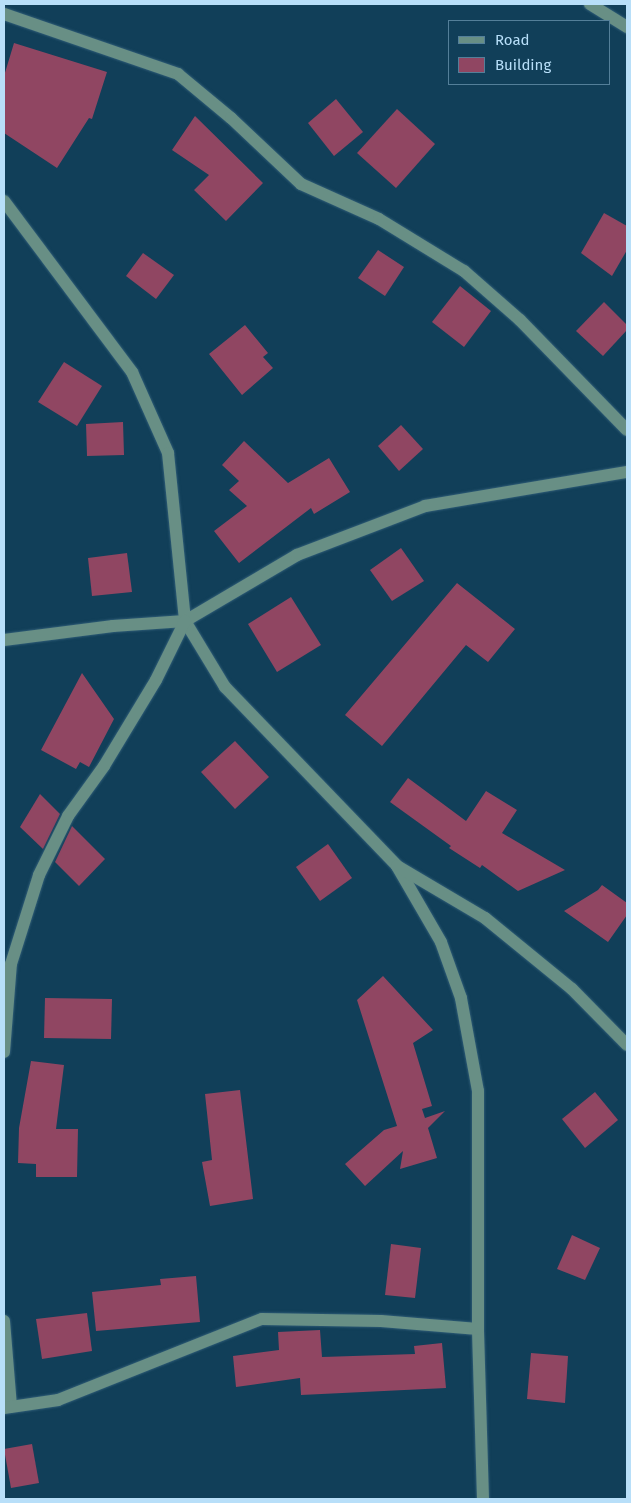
<!DOCTYPE html>
<html>
<head>
<meta charset="utf-8">
<style>
	body { margin:0 }
	#map { position:relative; width:631px; height:1503px; overflow:hidden; background:#113f59; font-family:"Fira Sans",sans-serif }
	div>[style] { position:absolute }
	.building>* { inset:0; background:#904662 }
	.roads { filter:drop-shadow(0 0 1px #2f5c76) drop-shadow(0 0 1px #2f5c76) }
	.minor>* { height:12px; margin:-6px; padding:0 6px; transform-origin:6px; border-radius:6px; background:#688f85 }
	span { translate:-50% -50%; white-space:nowrap; text-align:center; line-height:1.15; -webkit-text-stroke:4px #113f59; paint-order:stroke }
	.frame { position:absolute; inset:0; border:5px solid #b8dff9; pointer-events:none }
	.legend { position:absolute; left:448px; top:20px; width:162px; height:65px; box-sizing:border-box; background:#113f59; border:1px solid #547f99; margin:0; padding:6px 9px; list-style:none; font-size:15px; color:#b8dff9 }
	.legend li { display:flex; align-items:center; gap:10px; height:25px }
	.legend b { width:25px; border:1px solid #547f99 }
</style>
</head>
<body>
<div id="map">
	<div class="building">
		<div style="clip-path:polygon(14px 43px,107px 72px,92px 119px,89px 118px,57px 168px,4px 133px,4px 76px)"></div>
		<div style="clip-path:polygon(336px 99px,363px 132px,334px 156px,308px 123px)"></div>
		<div style="clip-path:polygon(397px 109px,435px 144px,396px 188px,357px 153px)"></div>
		<div style="clip-path:polygon(195px 116px,263px 183px,226px 221px,194px 190px,209px 175px,172px 150px)"></div>
		<div style="clip-path:polygon(604px 213px,627px 226px,627px 250px,612px 276px,581px 253px)"></div>
		<div style="clip-path:polygon(378px 250px,404px 267px,385px 296px,358px 278px)"></div>
		<div style="clip-path:polygon(143px 253px,174px 275px,156px 299px,126px 276px)"></div>
		<div style="clip-path:polygon(460px 286px,491px 311px,464px 347px,432px 322px)"></div>
		<div style="clip-path:polygon(604px 302px,627px 325px,627px 330px,603px 356px,576px 331px)"></div>
		<div style="clip-path:polygon(245px 325px,268px 353px,263px 357px,273px 368px,242px 395px,209px 354px)"></div>
		<div style="clip-path:polygon(64px 362px,102px 386px,77px 426px,38px 402px)"></div>
		<div style="clip-path:polygon(123px 422px,124px 455px,87px 456px,86px 424px)"></div>
		<div style="clip-path:polygon(401px 425px,423px 449px,399px 471px,378px 446px)"></div>
		<div style="clip-path:polygon(244px 441px,288px 483px,329px 458px,350px 492px,314px 514px,311px 508px,239px 563px,214px 531px,247px 506px,229px 490px,239px 481px,222px 465px)"></div>
		<div style="clip-path:polygon(401px 548px,424px 581px,392px 601px,370px 570px)"></div>
		<div style="clip-path:polygon(127px 553px,132px 592px,92px 596px,88px 558px)"></div>
		<div style="clip-path:polygon(457px 583px,515px 629px,488px 662px,466px 645px,382px 746px,345px 715px)"></div>
		<div style="clip-path:polygon(291px 597px,321px 645px,277px 672px,248px 624px)"></div>
		<div style="clip-path:polygon(82px 673px,114px 719px,89px 767px,80px 762px,76px 769px,41px 750px)"></div>
		<div style="clip-path:polygon(235px 741px,269px 777px,235px 809px,201px 772px)"></div>
		<div style="clip-path:polygon(408px 778px,466px 821px,486px 791px,517px 810px,502px 833px,565px 870px,518px 891px,482px 865px,480px 868px,449px 848px,451px 846px,390px 802px)"></div>
		<div style="clip-path:polygon(40px 794px,60px 814px,43px 849px,20px 827px)"></div>
		<div style="clip-path:polygon(72px 826px,105px 859px,79px 886px,55px 862px)"></div>
		<div style="clip-path:polygon(328px 844px,352px 878px,320px 901px,296px 867px)"></div>
		<div style="clip-path:polygon(602px 885px,627px 903px,627px 915px,608px 942px,564px 911px,598px 890px)"></div>
		<div style="clip-path:polygon(383px 976px,433px 1030px,413px 1043px,432px 1106px,422px 1109px,425px 1118px,445px 1111px,428px 1128px,437px 1158px,400px 1169px,403px 1151px,365px 1186px,345px 1164px,384px 1130px,397px 1126px,357px 1000px)"></div>
		<div style="clip-path:polygon(45px 998px,112px 999px,111px 1039px,44px 1038px)"></div>
		<div style="clip-path:polygon(31px 1061px,64px 1065px,56px 1129px,78px 1129px,77px 1177px,36px 1177px,36px 1164px,18px 1163px,19px 1128px)"></div>
		<div style="clip-path:polygon(240px 1090px,253px 1199px,210px 1206px,202px 1162px,212px 1160px,205px 1094px)"></div>
		<div style="clip-path:polygon(595px 1092px,618px 1120px,585px 1148px,562px 1119px)"></div>
		<div style="clip-path:polygon(572px 1235px,600px 1248px,585px 1280px,557px 1269px)"></div>
		<div style="clip-path:polygon(391px 1244px,421px 1248px,415px 1298px,385px 1295px)"></div>
		<div style="clip-path:polygon(196px 1276px,200px 1322px,96px 1331px,92px 1292px,161px 1285px,160px 1279px)"></div>
		<div style="clip-path:polygon(87px 1313px,92px 1351px,42px 1359px,36px 1319px)"></div>
		<div style="clip-path:polygon(320px 1330px,322px 1357px,415px 1354px,414px 1346px,442px 1343px,446px 1388px,301px 1395px,300px 1378px,236px 1387px,233px 1356px,279px 1350px,278px 1332px)"></div>
		<div style="clip-path:polygon(531px 1353px,568px 1356px,565px 1403px,527px 1399px)"></div>
		<div style="clip-path:polygon(32px 1444px,39px 1483px,11px 1488px,4px 1449px)"></div>
	</div>
	<div class="roads">
		<div class="minor">
			<div style="left:590px;top:4px;width:44px;rotate:31.9deg"></div>
			<div style="left:4px;top:14px;width:184px;rotate:19deg"></div>
			<div style="left:178px;top:74px;width:69px;rotate:39.7deg"></div>
			<div style="left:231px;top:118px;width:96px;rotate:43.3deg"></div>
			<div style="left:301px;top:184px;width:85px;rotate:24.2deg"></div>
			<div style="left:379px;top:219px;width:100px;rotate:31.5deg"></div>
			<div style="left:464px;top:271px;width:74px;rotate:41.2deg"></div>
			<div style="left:520px;top:320px;width:153px;rotate:45.8deg"></div>
			<div style="left:4px;top:201px;width:214px;rotate:53.2deg"></div>
			<div style="left:132px;top:372px;width:89px;rotate:66deg"></div>
			<div style="left:168px;top:453px;width:169px;rotate:84.2deg"></div>
			<div style="left:185px;top:621px;width:77px;rotate:58.8deg"></div>
			<div style="left:225px;top:687px;width:248px;rotate:46.1deg"></div>
			<div style="left:4px;top:640px;width:110px;rotate:-7.3deg"></div>
			<div style="left:113px;top:626px;width:72px;rotate:-4deg"></div>
			<div style="left:185px;top:621px;width:130px;rotate:-30.5deg"></div>
			<div style="left:297px;top:555px;width:137px;rotate:-20.9deg"></div>
			<div style="left:425px;top:506px;width:205px;rotate:-9.6deg"></div>
			<div style="left:4px;top:1052px;width:88px;rotate:-85.5deg"></div>
			<div style="left:11px;top:964px;width:93px;rotate:-72.5deg"></div>
			<div style="left:39px;top:875px;width:66px;rotate:-63.8deg"></div>
			<div style="left:68px;top:816px;width:62px;rotate:-54.2deg"></div>
			<div style="left:104px;top:766px;width:100px;rotate:-58.8deg"></div>
			<div style="left:156px;top:680px;width:66px;rotate:-63.8deg"></div>
			<div style="left:4px;top:1321px;width:86px;rotate:85.3deg"></div>
			<div style="left:4px;top:1408px;width:55px;rotate:-8.4deg"></div>
			<div style="left:58px;top:1400px;width:219px;rotate:-21.7deg"></div>
			<div style="left:262px;top:1319px;width:119px;rotate:1deg"></div>
			<div style="left:381px;top:1321px;width:97px;rotate:4.7deg"></div>
			<div style="left:483px;top:1499px;width:170px;rotate:-91.7deg"></div>
			<div style="left:478px;top:1329px;width:238px;rotate:-90deg"></div>
			<div style="left:478px;top:1091px;width:95px;rotate:-100.4deg"></div>
			<div style="left:461px;top:998px;width:59px;rotate:-109.7deg"></div>
			<div style="left:441px;top:942px;width:88px;rotate:-120.1deg"></div>
			<div style="left:397px;top:866px;width:102px;rotate:30.6deg"></div>
			<div style="left:485px;top:918px;width:112px;rotate:39.2deg"></div>
			<div style="left:572px;top:989px;width:78px;rotate:45.5deg"></div>
		</div>
	</div>
	<div class="frame"></div>
	<ul class="legend">
	<li><b style="height:6px;background:#688f85"></b>Road</li>
	<li><b style="height:14px;background:#904662"></b>Building</li>
	</ul>
</div>
</body>
</html>
